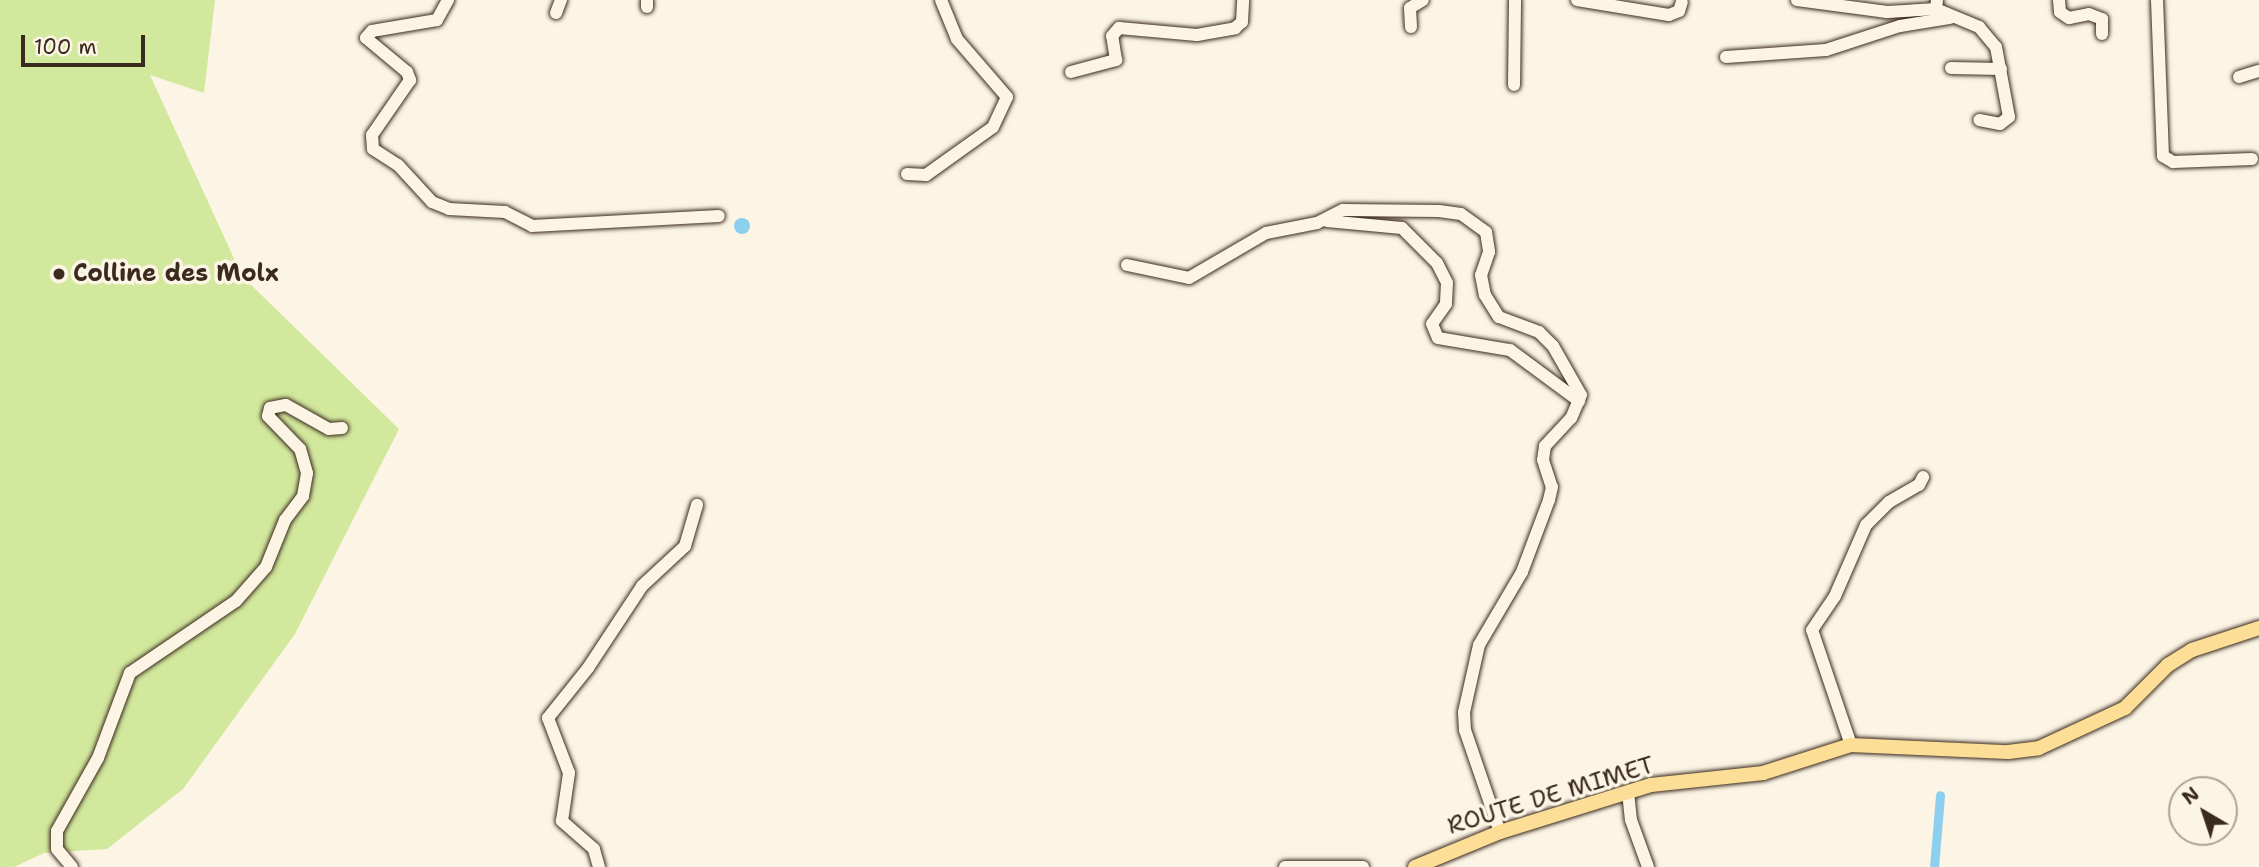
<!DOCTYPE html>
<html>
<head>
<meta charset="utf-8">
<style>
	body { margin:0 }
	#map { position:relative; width:2259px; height:867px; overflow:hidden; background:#fcf5e5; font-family:"Shantell Sans",sans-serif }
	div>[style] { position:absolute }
	.green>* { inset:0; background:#d2e89d }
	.water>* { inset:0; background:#8dcfee }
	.round { border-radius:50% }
	.canal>* { height:9px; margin:-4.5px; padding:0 4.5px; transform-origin:4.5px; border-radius:4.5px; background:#8dcfee }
	.roads { filter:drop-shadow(0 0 2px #3b2a1e) drop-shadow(0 0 2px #3b2a1e) }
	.minor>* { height:12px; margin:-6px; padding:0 6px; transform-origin:6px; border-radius:6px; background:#fcf5e5 }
	.major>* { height:14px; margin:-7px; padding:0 7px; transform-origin:7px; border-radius:7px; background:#fdde96 }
	.dots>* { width:19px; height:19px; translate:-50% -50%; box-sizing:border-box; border:4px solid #fcf5e5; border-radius:50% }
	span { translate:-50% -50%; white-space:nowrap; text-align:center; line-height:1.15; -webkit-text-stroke:7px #fcf5e5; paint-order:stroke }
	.poi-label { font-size:24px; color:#3b2a1e; font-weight:700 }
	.left { translate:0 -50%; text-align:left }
	.street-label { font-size:24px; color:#3b2a1e }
	.north { position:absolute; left:2168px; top:776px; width:70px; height:70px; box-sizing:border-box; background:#fcf5e5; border:2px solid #afa495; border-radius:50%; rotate:321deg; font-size:19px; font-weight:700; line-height:28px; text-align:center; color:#3b2a1e }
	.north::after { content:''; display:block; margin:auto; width:24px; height:32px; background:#3b2a1e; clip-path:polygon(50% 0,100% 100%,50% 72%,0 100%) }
	.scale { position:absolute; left:21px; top:35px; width:124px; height:32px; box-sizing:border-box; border:4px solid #3b2a1e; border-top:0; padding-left:9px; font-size:21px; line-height:24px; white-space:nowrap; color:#3b2a1e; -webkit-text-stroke:5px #fcf5e5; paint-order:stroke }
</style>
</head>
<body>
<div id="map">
	<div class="green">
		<div style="clip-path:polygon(0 0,215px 0,204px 93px,150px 75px,242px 276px,399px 429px,295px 634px,183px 789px,107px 849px,44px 853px,14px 867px,0 867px)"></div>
	</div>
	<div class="water">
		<div class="round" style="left:734px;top:218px;width:16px;height:16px"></div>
	</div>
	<div class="canal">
		<div style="left:1934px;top:867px;width:72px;rotate:-85.2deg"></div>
	</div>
	<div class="roads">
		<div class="minor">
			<div style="left:448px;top:0;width:23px;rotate:119deg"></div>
			<div style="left:437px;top:20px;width:66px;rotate:170.4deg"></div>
			<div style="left:372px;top:31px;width:9px;rotate:131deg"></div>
			<div style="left:366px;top:38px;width:53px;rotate:39.7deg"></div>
			<div style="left:407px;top:72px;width:9px;rotate:69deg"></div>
			<div style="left:410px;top:80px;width:67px;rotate:124.6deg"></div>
			<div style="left:372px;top:135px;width:14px;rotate:86deg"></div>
			<div style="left:373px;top:149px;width:30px;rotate:33deg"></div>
			<div style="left:398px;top:165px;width:50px;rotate:47.4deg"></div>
			<div style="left:432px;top:202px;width:18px;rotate:22deg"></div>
			<div style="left:449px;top:209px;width:56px;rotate:3.1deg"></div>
			<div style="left:505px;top:212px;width:30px;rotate:27deg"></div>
			<div style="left:532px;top:226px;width:187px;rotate:-3.1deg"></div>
			<div style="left:647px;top:0;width:7px;rotate:90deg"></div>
			<div style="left:1577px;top:0;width:93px;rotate:9.3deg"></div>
			<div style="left:1669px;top:15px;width:11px;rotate:-22deg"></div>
			<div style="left:1679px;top:11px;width:9px;rotate:-72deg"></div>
			<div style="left:1797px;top:0;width:91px;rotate:7.6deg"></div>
			<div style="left:1887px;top:12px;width:49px;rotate:-3.5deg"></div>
			<div style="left:1937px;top:0;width:9px;rotate:96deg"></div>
			<div style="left:1936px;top:9px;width:47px;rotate:22.7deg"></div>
			<div style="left:1979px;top:27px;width:26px;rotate:50deg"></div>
			<div style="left:1996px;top:47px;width:71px;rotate:79.5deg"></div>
			<div style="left:2009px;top:117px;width:11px;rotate:142deg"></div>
			<div style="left:2000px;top:124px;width:21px;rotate:-169deg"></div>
			<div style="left:2059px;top:0;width:12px;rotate:85deg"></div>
			<div style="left:2060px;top:12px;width:11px;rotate:34deg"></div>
			<div style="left:2069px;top:18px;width:20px;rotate:-11deg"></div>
			<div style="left:2089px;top:14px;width:14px;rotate:21deg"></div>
			<div style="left:2102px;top:19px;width:15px;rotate:90deg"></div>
			<div style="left:2157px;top:0;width:156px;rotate:87.8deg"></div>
			<div style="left:2163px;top:156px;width:12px;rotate:31deg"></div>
			<div style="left:2173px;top:162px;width:79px;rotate:-2.2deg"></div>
			<div style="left:556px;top:13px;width:14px;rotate:-69deg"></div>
			<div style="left:1411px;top:27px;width:19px;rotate:-93deg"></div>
			<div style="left:1410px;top:8px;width:15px;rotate:-32deg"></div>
			<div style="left:1726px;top:57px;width:100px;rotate:-4deg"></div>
			<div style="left:1826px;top:50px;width:78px;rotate:-18deg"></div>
			<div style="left:1900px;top:26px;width:51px;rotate:-9.1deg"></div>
			<div style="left:1951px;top:68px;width:50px;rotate:1.1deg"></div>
			<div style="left:1071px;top:72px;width:47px;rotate:-14.9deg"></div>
			<div style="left:1116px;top:60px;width:24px;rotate:-99deg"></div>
			<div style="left:1112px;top:36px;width:11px;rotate:-49deg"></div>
			<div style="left:1119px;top:28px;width:78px;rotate:5.1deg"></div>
			<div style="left:1197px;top:35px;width:39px;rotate:-10deg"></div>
			<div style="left:1235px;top:28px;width:9px;rotate:-41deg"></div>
			<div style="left:1242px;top:22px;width:22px;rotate:-87deg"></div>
			<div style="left:2239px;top:77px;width:21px;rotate:-17deg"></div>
			<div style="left:1514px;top:85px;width:85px;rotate:-89.3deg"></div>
			<div style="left:907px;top:174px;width:19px;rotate:3deg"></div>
			<div style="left:926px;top:175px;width:82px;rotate:-35.6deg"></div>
			<div style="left:993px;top:127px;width:33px;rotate:-65deg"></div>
			<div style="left:1007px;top:97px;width:77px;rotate:-130.8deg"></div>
			<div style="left:957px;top:39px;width:42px;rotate:-112.3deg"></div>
			<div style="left:1327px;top:221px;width:75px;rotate:5.3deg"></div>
			<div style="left:1402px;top:228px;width:49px;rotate:45deg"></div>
			<div style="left:1437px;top:263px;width:22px;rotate:63deg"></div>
			<div style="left:1447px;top:283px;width:21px;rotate:93deg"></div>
			<div style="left:1446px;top:304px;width:24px;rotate:125deg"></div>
			<div style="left:1432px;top:324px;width:15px;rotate:67deg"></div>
			<div style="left:1438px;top:338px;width:73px;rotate:9.5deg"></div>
			<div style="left:1510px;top:350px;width:86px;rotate:36.5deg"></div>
			<div style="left:1127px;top:265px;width:63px;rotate:11.8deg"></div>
			<div style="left:1189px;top:278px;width:89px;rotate:-30.3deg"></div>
			<div style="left:1266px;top:233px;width:52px;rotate:-11.1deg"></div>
			<div style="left:1317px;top:223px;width:29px;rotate:-27deg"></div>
			<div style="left:1343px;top:210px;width:96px;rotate:0.6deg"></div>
			<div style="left:1439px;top:211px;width:22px;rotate:8deg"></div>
			<div style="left:1461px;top:214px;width:31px;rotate:36deg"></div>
			<div style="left:1486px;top:232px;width:20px;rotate:81deg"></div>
			<div style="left:1489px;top:252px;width:24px;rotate:109deg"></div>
			<div style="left:1481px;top:275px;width:20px;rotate:79deg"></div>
			<div style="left:1485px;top:295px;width:26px;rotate:58deg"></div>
			<div style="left:1499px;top:317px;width:43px;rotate:20.6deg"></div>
			<div style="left:1539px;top:332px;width:20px;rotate:45deg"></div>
			<div style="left:1553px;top:346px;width:56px;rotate:60.3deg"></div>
			<div style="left:1581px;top:395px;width:25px;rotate:113deg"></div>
			<div style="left:1571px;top:418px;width:38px;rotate:133deg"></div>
			<div style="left:1545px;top:446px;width:14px;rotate:98deg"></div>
			<div style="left:1543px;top:460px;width:28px;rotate:72deg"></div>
			<div style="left:1552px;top:487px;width:13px;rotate:103deg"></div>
			<div style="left:1549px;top:500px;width:77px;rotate:110.6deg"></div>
			<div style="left:1522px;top:572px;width:85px;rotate:120.5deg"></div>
			<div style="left:1479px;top:645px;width:69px;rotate:102.6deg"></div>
			<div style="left:1464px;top:712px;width:18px;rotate:87deg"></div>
			<div style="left:1465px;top:730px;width:108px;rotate:71.1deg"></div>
			<div style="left:1851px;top:745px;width:121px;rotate:-108.7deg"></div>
			<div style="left:1812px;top:630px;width:41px;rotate:-55.9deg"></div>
			<div style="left:1835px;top:596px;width:77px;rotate:-66.4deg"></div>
			<div style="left:1866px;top:525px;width:33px;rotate:-45deg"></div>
			<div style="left:1889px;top:502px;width:34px;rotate:-30deg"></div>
			<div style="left:1919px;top:485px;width:9px;rotate:-63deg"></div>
			<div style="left:1628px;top:792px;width:28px;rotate:84deg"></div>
			<div style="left:1631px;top:820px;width:50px;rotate:70.1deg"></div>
			<div style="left:72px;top:867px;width:23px;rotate:-130deg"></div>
			<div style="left:57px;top:849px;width:18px;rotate:-90deg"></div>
			<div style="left:57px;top:831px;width:84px;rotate:-60.7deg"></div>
			<div style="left:98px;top:758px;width:91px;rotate:-69.4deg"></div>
			<div style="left:130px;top:673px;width:128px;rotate:-34.2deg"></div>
			<div style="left:236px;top:601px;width:45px;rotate:-48.6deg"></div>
			<div style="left:266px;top:567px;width:51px;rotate:-68deg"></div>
			<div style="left:285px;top:520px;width:30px;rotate:-53deg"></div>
			<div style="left:303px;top:496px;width:23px;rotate:-80deg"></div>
			<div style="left:307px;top:473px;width:25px;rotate:-106deg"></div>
			<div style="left:300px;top:449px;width:46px;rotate:-134.1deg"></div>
			<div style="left:268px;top:416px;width:8px;rotate:-76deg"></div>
			<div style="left:270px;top:408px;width:16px;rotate:-11deg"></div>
			<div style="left:286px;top:405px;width:49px;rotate:29.2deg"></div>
			<div style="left:329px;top:429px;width:13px;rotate:-4deg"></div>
			<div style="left:599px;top:867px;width:19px;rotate:-106deg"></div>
			<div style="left:594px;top:849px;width:43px;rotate:-138.8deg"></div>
			<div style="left:562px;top:821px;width:49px;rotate:-81.7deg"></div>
			<div style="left:569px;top:773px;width:59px;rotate:-110.9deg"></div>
			<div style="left:548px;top:718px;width:64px;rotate:-51.3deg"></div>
			<div style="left:588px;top:668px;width:98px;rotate:-56.6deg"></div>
			<div style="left:642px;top:586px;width:59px;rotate:-42.9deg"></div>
			<div style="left:685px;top:546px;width:43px;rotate:-73.7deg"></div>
			<div style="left:1285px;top:867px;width:78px"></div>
		</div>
		<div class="major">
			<div style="left:1415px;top:867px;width:92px;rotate:-22.4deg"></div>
			<div style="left:1500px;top:832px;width:158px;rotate:-17.3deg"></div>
			<div style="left:1651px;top:785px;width:113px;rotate:-6.1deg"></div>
			<div style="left:1763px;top:773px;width:92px;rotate:-17.7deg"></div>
			<div style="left:1851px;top:745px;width:157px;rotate:2.6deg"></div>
			<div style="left:2008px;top:752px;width:31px;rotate:-7deg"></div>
			<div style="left:2039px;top:748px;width:95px;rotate:-24.9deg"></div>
			<div style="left:2125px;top:708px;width:61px;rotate:-45deg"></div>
			<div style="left:2168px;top:665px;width:28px;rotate:-32deg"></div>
			<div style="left:2192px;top:650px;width:71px;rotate:-18.2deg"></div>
		</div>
	</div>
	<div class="dots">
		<div style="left:59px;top:274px;background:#3b2a1e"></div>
	</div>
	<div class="poi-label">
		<span class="left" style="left:73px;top:274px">Colline des Molx</span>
	</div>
	<div class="street-label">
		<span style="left:1551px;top:796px;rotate:-17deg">ROUTE DE MIMET</span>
	</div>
	<div class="north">N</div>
	<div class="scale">100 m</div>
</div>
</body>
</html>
